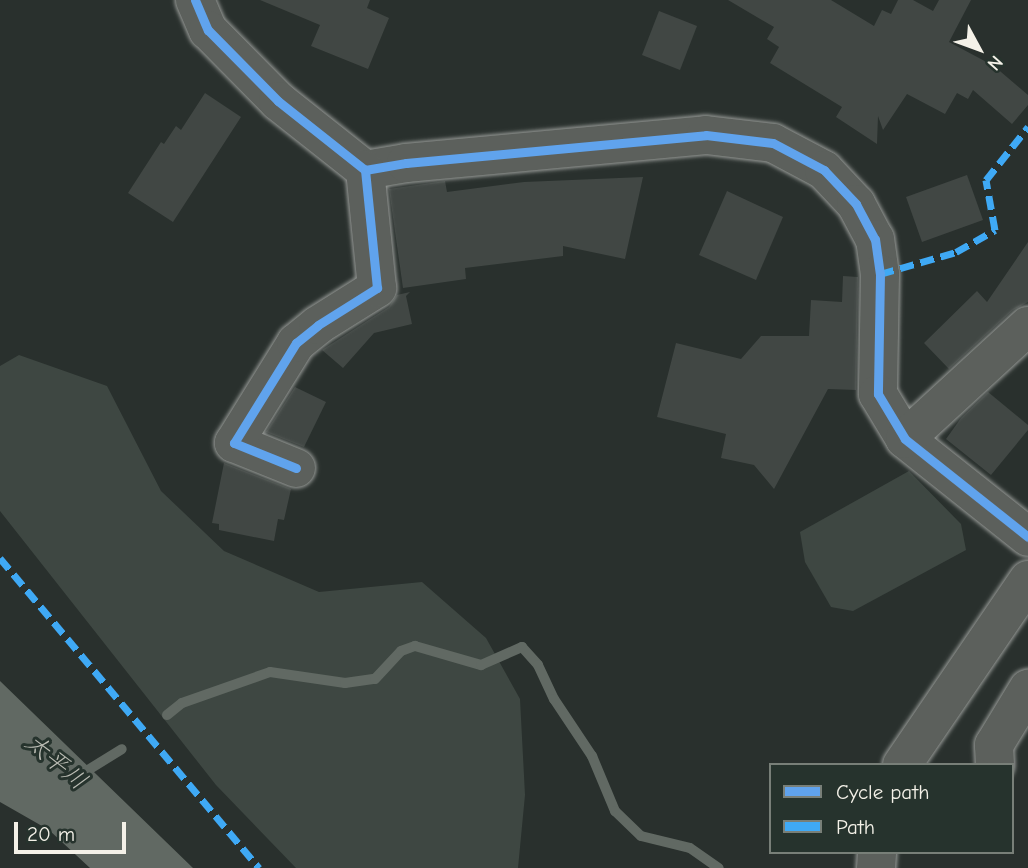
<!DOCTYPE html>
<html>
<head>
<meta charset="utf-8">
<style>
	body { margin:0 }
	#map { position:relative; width:1028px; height:868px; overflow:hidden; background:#29302d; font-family:"Comic Neue","Klee One",sans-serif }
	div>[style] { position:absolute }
	.green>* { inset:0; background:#3e4742 }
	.water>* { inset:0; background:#616963 }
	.stream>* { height:10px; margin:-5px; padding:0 5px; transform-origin:5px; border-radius:5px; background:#616963 }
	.building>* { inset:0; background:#414744 }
	.roads { filter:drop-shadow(0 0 2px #969996) drop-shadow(0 0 2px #969996) }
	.street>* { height:38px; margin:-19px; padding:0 19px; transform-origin:19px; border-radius:19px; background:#5c605c }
	.quiet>* { height:7px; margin-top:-3.5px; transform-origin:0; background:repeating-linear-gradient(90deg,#3fa9f5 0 14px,transparent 0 21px) }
	.cycleway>* { height:9px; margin:-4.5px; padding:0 4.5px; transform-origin:4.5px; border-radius:4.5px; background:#60a3ed }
	span { translate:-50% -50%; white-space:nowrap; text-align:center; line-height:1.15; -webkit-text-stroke:6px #26332d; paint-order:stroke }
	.water-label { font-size:24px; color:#bcbdb5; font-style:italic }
	.legend { position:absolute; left:769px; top:763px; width:245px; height:91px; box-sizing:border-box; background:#26332d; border:2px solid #787f78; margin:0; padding:9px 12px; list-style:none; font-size:21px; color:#f4f1e8 }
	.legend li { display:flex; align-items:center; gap:14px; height:35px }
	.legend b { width:35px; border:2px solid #787f78 }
	.north { position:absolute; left:944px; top:14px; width:70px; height:70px; -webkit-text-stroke:5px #26332d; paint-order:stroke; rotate:131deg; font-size:19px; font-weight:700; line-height:28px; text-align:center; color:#f4f1e8 }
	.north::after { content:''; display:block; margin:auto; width:24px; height:32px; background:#f4f1e8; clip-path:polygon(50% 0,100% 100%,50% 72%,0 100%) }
	.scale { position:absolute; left:14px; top:822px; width:112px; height:32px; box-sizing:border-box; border:4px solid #f4f1e8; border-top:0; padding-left:9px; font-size:21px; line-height:24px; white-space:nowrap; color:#f4f1e8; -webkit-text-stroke:5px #26332d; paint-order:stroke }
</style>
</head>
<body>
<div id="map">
	<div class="green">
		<div style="clip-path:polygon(19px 355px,107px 386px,161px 491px,224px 551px,319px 592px,422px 582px,486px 638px,520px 699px,525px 795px,518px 868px,296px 868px,216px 785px,0 511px,0 366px)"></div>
		<div style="clip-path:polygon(909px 471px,961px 524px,966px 550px,853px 611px,831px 607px,805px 562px,800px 532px)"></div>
	</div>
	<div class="water">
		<div style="clip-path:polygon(0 681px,193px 868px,90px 868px,49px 830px,0 802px)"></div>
	</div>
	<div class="stream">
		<div style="left:167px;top:715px;width:19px;rotate:-39deg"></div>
		<div style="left:182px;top:703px;width:93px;rotate:-19.4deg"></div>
		<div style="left:270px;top:672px;width:76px;rotate:8.3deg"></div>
		<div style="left:345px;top:683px;width:30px;rotate:-8deg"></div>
		<div style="left:375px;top:679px;width:38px;rotate:-47deg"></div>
		<div style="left:401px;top:651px;width:15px;rotate:-20deg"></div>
		<div style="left:415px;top:646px;width:69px;rotate:16.1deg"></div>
		<div style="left:481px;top:665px;width:45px;rotate:-23.7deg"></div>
		<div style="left:522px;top:647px;width:24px;rotate:48deg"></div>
		<div style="left:538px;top:665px;width:38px;rotate:65deg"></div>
		<div style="left:554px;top:699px;width:69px;rotate:56.3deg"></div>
		<div style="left:592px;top:756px;width:60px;rotate:67.3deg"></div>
		<div style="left:615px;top:811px;width:36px;rotate:44deg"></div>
		<div style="left:641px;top:836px;width:50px;rotate:13.8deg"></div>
		<div style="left:690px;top:848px;width:35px;rotate:35deg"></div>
		<div style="left:80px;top:775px;width:49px;rotate:-31.8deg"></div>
	</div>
	<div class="building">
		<div style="clip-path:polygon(260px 0,370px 0,367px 8px,389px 18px,368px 69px,311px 46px,320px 25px)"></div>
		<div style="clip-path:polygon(728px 0,831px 0,874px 26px,882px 10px,891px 14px,898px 0,913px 0,933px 11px,939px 0,971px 0,949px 42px,994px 66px,1028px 95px,1028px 105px,1012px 124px,973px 90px,968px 99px,957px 93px,945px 114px,907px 94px,883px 130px,878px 116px,877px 144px,836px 117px,842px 107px,770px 63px,779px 47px,767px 39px,774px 27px)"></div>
		<div style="clip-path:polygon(659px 11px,697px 26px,680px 70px,642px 55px)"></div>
		<div style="clip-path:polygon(205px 93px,241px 117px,173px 222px,128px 193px,161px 142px,164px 144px,176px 126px,181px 130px)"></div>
		<div style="clip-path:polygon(967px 175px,983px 220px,922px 242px,906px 197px)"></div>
		<div style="clip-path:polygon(643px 177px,625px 259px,563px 246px,563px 256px,465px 268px,466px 279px,403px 288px,389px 189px,445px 181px,447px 192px,524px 182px)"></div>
		<div style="clip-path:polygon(727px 191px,783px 217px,756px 280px,699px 255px)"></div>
		<div style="clip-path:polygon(1028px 242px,1028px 302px,1013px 310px,949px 369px,924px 343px,977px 291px,987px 302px)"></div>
		<div style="clip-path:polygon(843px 276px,858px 277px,856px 390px,828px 389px,774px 489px,754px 465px,721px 458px,726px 434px,657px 417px,676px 343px,741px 359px,761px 336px,809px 336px,811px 300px,842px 302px)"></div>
		<div style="clip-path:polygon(410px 292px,406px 296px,412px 324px,374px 333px,343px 368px,322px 350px,389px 307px,397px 295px)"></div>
		<div style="clip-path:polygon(295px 387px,326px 402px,304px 447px,266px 432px)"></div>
		<div style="clip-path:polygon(988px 392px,1028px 425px,1028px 430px,991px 475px,946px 439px,961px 418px)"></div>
		<div style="clip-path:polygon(224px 463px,291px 489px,284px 520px,278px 519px,274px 541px,219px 530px,219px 524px,212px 523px)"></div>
	</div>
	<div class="roads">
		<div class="street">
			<div style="left:195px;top:0;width:33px;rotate:67deg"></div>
			<div style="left:208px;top:30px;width:100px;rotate:45.4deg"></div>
			<div style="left:278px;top:101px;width:111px;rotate:38.4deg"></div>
			<div style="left:365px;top:170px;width:42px;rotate:-9.7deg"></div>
			<div style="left:406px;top:163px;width:301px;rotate:-5.3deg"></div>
			<div style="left:706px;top:135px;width:67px;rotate:6.8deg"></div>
			<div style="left:773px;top:143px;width:58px;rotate:27.9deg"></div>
			<div style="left:824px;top:170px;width:47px;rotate:46.7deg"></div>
			<div style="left:856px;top:204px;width:40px;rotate:62deg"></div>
			<div style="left:875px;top:239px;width:35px;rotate:82deg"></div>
			<div style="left:880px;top:274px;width:120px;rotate:91deg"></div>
			<div style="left:878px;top:394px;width:52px;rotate:59deg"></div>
			<div style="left:905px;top:439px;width:157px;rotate:38.5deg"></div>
			<div style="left:905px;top:439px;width:167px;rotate:-42.6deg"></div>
			<div style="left:296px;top:468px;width:67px;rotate:-158deg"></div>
			<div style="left:234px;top:443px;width:118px;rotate:-58.2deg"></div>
			<div style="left:296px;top:343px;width:28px;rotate:-39deg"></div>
			<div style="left:318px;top:325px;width:70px;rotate:-32.1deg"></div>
			<div style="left:377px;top:288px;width:119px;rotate:-95.8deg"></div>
			<div style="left:902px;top:765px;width:224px;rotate:-55.7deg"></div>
			<div style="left:995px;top:765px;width:20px;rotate:-93deg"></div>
			<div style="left:994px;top:745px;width:66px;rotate:-58.7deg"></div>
			<div style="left:876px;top:868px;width:16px;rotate:-86deg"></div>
		</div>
	</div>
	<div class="quiet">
		<div style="left:880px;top:274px;width:79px;rotate:-16.1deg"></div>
		<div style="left:956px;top:252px;width:45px;rotate:-29.4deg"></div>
		<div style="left:995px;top:230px;width:51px;rotate:-100.2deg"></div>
		<div style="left:986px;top:180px;width:68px;rotate:-51.6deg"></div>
		<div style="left:0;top:558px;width:404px;rotate:50.1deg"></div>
	</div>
	<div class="cycleway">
		<div style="left:195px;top:0;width:33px;rotate:67deg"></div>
		<div style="left:208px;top:30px;width:100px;rotate:45.4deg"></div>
		<div style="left:278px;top:101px;width:111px;rotate:38.4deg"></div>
		<div style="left:365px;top:170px;width:42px;rotate:-9.7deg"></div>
		<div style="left:406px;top:163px;width:301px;rotate:-5.3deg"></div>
		<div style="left:706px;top:135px;width:67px;rotate:6.8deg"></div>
		<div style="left:773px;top:143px;width:58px;rotate:27.9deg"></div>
		<div style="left:824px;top:170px;width:47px;rotate:46.7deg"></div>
		<div style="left:856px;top:204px;width:40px;rotate:62deg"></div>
		<div style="left:875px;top:239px;width:35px;rotate:82deg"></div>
		<div style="left:880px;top:274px;width:120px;rotate:91deg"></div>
		<div style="left:878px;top:394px;width:52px;rotate:59deg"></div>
		<div style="left:905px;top:439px;width:157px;rotate:38.5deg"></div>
		<div style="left:296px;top:468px;width:67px;rotate:-158deg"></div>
		<div style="left:234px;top:443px;width:118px;rotate:-58.2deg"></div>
		<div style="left:296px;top:343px;width:28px;rotate:-39deg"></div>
		<div style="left:318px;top:325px;width:70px;rotate:-32.1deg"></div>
		<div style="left:377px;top:288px;width:119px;rotate:-95.8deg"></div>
	</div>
	<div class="water-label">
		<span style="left:56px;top:762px;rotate:40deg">太平川</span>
	</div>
	<ul class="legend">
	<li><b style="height:9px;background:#60a3ed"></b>Cycle path</li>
	<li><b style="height:9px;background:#3fa9f5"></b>Path</li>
	</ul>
	<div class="north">N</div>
	<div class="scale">20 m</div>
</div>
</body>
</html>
